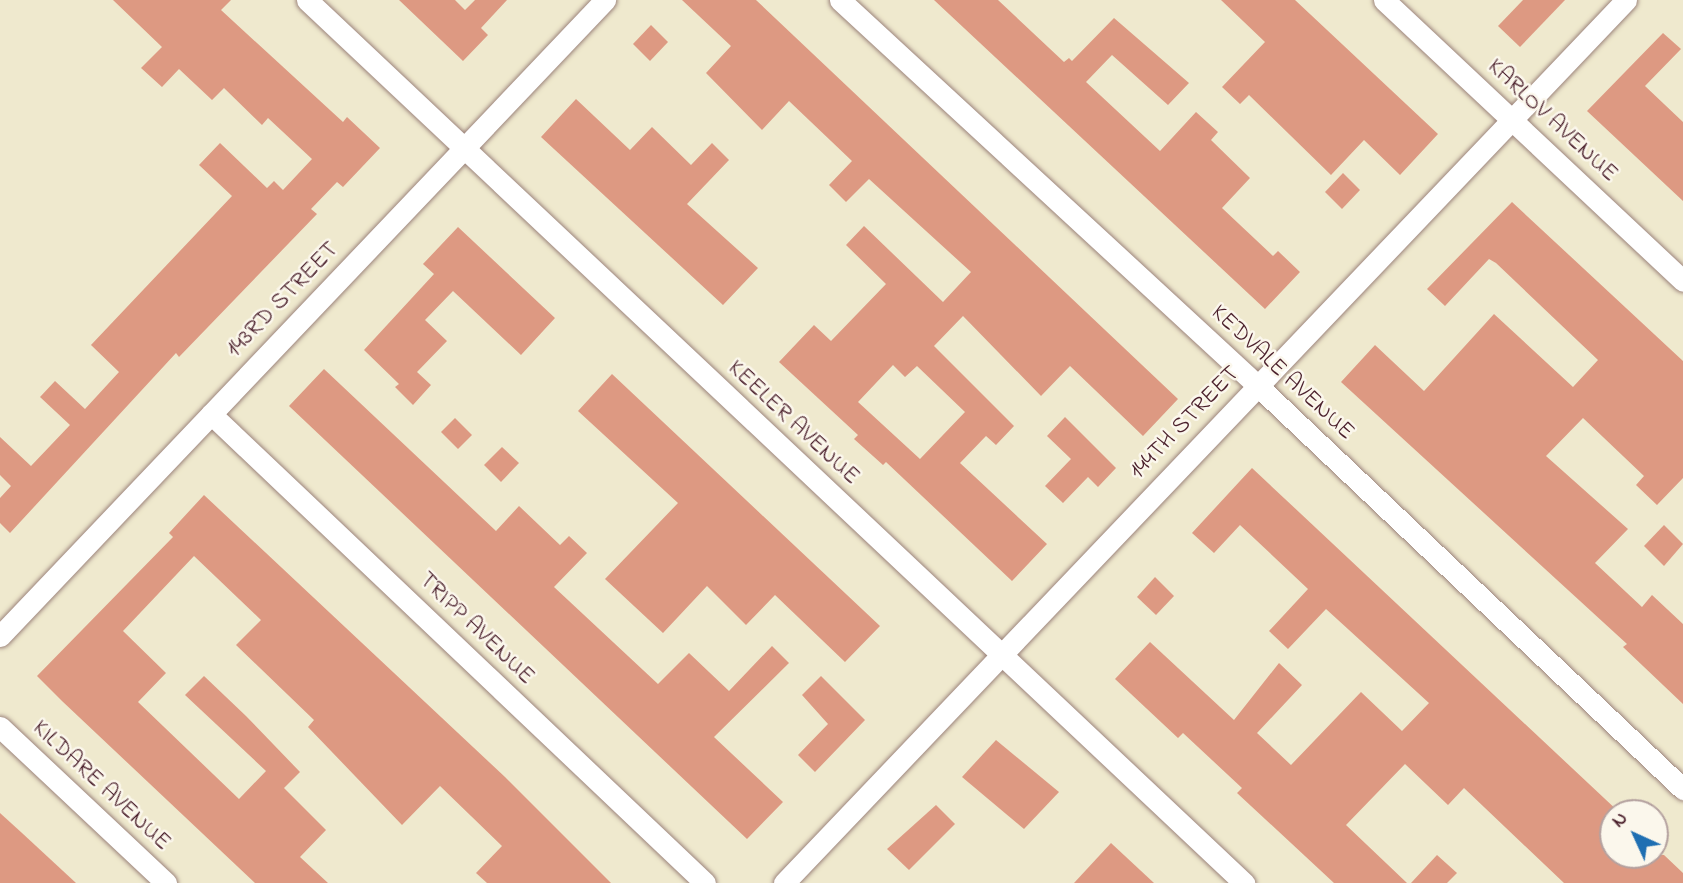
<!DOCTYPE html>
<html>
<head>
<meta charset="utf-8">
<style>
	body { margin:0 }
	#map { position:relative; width:1683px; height:883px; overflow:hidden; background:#efe9ce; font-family:"Indie Flower",sans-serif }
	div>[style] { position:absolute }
	.building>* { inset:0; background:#dd9982 }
	.roads { filter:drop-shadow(0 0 2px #9c847c) drop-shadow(0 0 2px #9c847c) }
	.minor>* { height:21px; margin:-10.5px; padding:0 10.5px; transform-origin:10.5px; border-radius:10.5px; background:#fff }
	span { translate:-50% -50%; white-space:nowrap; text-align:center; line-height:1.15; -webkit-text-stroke:5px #fbf7ec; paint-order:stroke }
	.street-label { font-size:24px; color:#4a1f2b }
	.north { position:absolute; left:1599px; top:799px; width:70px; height:70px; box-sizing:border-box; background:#fbf7ec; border:2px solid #b4a19f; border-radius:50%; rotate:315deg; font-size:19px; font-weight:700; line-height:28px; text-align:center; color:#4a1f2b }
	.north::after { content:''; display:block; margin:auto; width:24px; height:32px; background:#1f6fb2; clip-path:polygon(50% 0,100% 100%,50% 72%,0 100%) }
</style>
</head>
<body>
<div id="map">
	<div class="building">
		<div style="clip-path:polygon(113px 0,231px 0,221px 10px,343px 122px,347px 117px,380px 148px,343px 187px,337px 182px,311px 209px,317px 214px,179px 357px,176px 353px,10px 533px,0 523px,0 498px,11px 486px,0 475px,0 437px,31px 466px,70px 425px,40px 397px,55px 381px,85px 409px,119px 372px,91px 345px,232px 196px,199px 165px,220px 143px,267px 188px,274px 181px,283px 190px,312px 159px,268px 118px,262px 125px,224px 88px,212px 100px,179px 69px,162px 87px,141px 68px,162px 47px)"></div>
		<div style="clip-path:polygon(399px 0,455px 0,465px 10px,475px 0,507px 0,481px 28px,488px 35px,463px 61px)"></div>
		<div style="clip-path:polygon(evenodd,682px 0,756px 0,1178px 399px,1143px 436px,1070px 366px,1041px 396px,963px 316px,934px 346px,1014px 426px,996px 445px,986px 436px,960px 463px,1047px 544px,1012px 581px,886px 462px,883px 465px,854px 439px,858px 435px,779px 362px,814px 325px,831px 341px,886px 284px,846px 245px,864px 226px,943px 302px,971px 272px,869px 179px,846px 202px,829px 185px,852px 161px,789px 101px,762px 130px,706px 73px,731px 46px,682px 0,893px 365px,905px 377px,917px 366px,965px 412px,920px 459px,858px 402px,893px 365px)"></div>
		<div style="clip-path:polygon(934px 0,998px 0,1064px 62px,1069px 58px,1072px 61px,1114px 18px,1189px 83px,1168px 105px,1112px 55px,1086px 82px,1160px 151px,1196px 112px,1218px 132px,1211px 140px,1250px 178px,1222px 208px,1273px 256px,1278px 251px,1300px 272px,1265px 309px)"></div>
		<div style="clip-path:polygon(1221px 0,1295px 0,1438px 134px,1400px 175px,1364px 140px,1331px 175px,1249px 95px,1240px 104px,1222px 87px,1265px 42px)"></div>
		<div style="clip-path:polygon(1523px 0,1565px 0,1520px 47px,1498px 26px)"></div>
		<div style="clip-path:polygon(651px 25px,668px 42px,650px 61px,633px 44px)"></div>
		<div style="clip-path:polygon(1663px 33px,1681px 49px,1645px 86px,1683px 122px,1683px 201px,1587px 111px)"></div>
		<div style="clip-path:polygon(576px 99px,630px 150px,652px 127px,691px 165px,712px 143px,729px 160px,687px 204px,758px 268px,723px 305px,541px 137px)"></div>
		<div style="clip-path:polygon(1343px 173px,1360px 190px,1342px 209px,1325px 192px)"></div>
		<div style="clip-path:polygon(1512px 202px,1683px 361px,1683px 478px,1657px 505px,1636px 485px,1644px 476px,1583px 418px,1546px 456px,1628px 529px,1595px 563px,1642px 607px,1652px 595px,1683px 624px,1683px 704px,1623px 647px,1627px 644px,1341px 382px,1375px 345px,1424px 391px,1494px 314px,1573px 387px,1598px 360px,1496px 263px,1489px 259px,1445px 306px,1427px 289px)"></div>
		<div style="clip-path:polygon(458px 227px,555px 318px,521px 355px,453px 291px,425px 320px,447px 341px,417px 372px,431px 385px,413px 405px,395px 387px,399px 384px,364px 350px,434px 274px,423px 264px)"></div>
		<div style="clip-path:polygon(324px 369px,496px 531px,519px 506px,560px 545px,569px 536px,587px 553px,554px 587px,658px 684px,689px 653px,729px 691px,772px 646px,789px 663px,714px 737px,783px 802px,747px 839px,289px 406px)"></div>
		<div style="clip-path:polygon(612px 374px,880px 626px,845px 662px,775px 595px,746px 625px,707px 586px,663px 633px,605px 579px,678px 503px,578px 411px)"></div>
		<div style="clip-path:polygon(1065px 417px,1116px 468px,1098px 487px,1088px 477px,1063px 503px,1045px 486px,1071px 459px,1047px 436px)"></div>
		<div style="clip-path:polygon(455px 418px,472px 435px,458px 449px,441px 432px)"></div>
		<div style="clip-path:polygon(502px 447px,519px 463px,501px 482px,484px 465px)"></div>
		<div style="clip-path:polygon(1252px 468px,1620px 813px,1613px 813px,1613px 855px,1664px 855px,1683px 873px,1683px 883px,1564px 883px,1464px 788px,1448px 805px,1405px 764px,1346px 825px,1407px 883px,1334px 883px,1237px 793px,1242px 788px,1183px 733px,1178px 738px,1115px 679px,1150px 642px,1234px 720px,1279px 663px,1302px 685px,1257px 733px,1291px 765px,1361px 692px,1402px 731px,1429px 703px,1326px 609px,1288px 649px,1269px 631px,1308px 589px,1240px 525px,1214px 553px,1192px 533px)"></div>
		<div style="clip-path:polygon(204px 495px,505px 777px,611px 883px,487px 883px,476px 873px,502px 846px,440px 786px,402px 825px,308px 727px,314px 720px,236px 645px,261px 620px,194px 556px,123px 631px,166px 673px,138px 702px,239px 799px,266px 771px,185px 695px,204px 676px,246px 716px,300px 772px,284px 788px,326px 830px,300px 857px,328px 883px,255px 883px,62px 701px,37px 676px,173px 537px,169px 533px)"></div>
		<div style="clip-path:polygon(1664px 525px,1683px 544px,1664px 566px,1644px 546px)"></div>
		<div style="clip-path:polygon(1155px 577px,1174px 596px,1156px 615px,1137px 597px)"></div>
		<div style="clip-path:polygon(821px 676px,865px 720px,815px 772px,798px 755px,828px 724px,802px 695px)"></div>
		<div style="clip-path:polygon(996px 740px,1059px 792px,1024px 829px,962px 777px)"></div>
		<div style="clip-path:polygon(936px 805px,955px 824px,909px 870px,887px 849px)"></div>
		<div style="clip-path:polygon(0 813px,22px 833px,76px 883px,0 883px)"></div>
		<div style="clip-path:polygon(1111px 843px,1154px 883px,1074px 883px)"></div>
		<div style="clip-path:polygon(1437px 855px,1457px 873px,1447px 883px,1411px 883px)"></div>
	</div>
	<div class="roads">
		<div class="minor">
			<div style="left:307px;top:0;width:1288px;rotate:43.3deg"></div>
			<div style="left:840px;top:0;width:569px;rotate:42.72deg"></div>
			<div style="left:1258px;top:386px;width:586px;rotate:43.48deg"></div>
			<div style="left:1384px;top:0;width:410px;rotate:43.2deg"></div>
			<div style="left:211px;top:414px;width:681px;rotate:43.51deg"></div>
			<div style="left:0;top:636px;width:878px;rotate:-46.43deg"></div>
			<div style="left:0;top:727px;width:228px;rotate:43.2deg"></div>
			<div style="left:784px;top:883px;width:1220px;rotate:-46.36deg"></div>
		</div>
	</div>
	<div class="street-label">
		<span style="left:1552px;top:121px;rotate:43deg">KARLOV AVENUE</span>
		<span style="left:283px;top:300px;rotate:-46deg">143RD STREET</span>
		<span style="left:1282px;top:373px;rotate:43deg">KEDVALE AVENUE</span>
		<span style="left:793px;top:423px;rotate:43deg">KEELER AVENUE</span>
		<span style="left:1185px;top:423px;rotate:-46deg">144TH STREET</span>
		<span style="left:476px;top:629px;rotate:44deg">TRIPP AVENUE</span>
		<span style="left:101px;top:786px;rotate:43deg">KILDARE AVENUE</span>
	</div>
	<div class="north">N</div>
</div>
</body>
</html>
